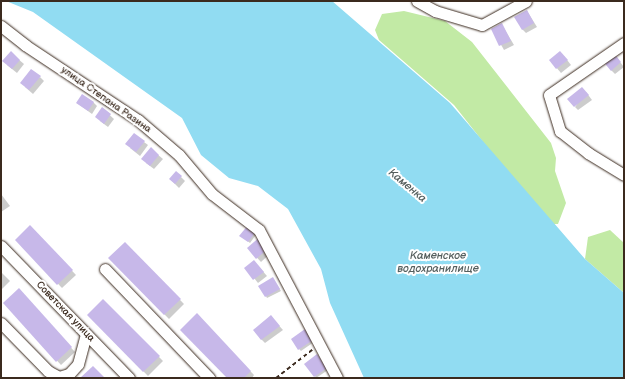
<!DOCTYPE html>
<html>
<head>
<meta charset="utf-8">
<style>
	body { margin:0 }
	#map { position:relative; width:625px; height:379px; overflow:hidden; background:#fff; font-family:"Balsamiq Sans",sans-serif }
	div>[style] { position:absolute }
	.green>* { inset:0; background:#c2eaa5 }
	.water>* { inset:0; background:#91dcf2 }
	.shadow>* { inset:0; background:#0003 }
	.building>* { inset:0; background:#c7b8e9 }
	.path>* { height:2px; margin-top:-1px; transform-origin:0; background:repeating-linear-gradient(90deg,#3b2a1e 0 4px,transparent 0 7px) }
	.roads { filter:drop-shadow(0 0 1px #3b2a1e) drop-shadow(0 0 1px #3b2a1e) }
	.minor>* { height:11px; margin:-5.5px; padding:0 5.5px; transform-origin:5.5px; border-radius:5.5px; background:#fff }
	span { translate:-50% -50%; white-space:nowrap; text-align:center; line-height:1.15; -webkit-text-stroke:4px #fff; paint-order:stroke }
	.street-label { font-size:10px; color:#3b2a1e }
	.water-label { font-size:11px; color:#555f5e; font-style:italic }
	.frame { position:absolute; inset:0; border:2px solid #3b2a1e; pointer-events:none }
</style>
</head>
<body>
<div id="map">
	<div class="green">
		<div style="clip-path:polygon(404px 11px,445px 21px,472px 42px,551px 143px,556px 158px,555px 171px,566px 203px,558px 224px,548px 224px,454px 105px,379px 40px,375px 30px,382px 14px)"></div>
		<div style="clip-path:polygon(610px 230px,624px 243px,624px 293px,585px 259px,588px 237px)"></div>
	</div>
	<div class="water">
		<div style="clip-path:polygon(6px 1px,332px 1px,450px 103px,585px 259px,624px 293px,624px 378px,364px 378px,330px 303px,321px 269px,288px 209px,258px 186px,229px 178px,201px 155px,182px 118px,33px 12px)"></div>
	</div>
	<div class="shadow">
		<div style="clip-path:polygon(527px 11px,537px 27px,526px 33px,522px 29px)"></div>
		<div style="clip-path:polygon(502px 25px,514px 45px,504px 50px,492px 29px)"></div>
		<div style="clip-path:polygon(11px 53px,24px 64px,17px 73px,7px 65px)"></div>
		<div style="clip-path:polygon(564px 56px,571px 65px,561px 73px,550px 60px)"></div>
		<div style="clip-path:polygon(616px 57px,624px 67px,615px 74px,611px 70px)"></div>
		<div style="clip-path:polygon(40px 77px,44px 81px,33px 94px,25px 87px)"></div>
		<div style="clip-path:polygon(586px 92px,592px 100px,578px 110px,575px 107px)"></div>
		<div style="clip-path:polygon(93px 102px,97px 106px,92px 114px,77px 103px)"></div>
		<div style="clip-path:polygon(103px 109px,114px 119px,108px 127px,100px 121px)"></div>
		<div style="clip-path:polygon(144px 142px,148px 145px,140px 156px,130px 148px)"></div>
		<div style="clip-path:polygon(151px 149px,163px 159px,154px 169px,146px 163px)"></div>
		<div style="clip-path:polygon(181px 177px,185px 181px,179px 188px,170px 179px)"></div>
		<div style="clip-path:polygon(1px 194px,10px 206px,1px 212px)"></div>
		<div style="clip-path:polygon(30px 226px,76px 275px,62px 288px,16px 240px)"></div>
		<div style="clip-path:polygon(258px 232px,250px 243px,241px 236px)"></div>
		<div style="clip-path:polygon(125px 243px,184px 304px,169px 319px,109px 258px)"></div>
		<div style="clip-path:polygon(248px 248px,273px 251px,261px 262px)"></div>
		<div style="clip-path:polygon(254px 261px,267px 276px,258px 283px,246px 268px)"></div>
		<div style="clip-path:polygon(1px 272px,10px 281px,1px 290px)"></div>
		<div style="clip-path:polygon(274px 280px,281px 291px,267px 298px,260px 286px)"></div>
		<div style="clip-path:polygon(22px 294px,75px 352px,61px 365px,4px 303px)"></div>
		<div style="clip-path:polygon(103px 300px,163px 361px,148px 376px,88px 315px)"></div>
		<div style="clip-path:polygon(197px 315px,254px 375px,252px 378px,228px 378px)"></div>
		<div style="clip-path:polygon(274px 320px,283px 330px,265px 343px,261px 339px)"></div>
		<div style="clip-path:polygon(305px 331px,314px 342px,301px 351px,299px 349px)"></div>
		<div style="clip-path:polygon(317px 355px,328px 370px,316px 378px,315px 376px)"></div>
	</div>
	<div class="building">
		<div style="clip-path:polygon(527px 10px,534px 23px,522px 30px,514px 17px)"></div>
		<div style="clip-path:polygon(502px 23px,511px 41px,499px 46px,491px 29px)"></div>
		<div style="clip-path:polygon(11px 51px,20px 60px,12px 69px,2px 61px)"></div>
		<div style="clip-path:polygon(560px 51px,568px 60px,556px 69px,549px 60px)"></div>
		<div style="clip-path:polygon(613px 52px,621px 62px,611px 71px,602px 60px)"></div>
		<div style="clip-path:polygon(31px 69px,41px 76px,29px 90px,20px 83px)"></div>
		<div style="clip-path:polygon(582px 87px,589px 95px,574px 107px,567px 99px)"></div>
		<div style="clip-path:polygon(82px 94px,94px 102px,88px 111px,76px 103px)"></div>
		<div style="clip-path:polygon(102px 107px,111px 114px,104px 124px,95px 117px)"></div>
		<div style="clip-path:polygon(134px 133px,145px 141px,136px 152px,125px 144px)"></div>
		<div style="clip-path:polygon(151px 147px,159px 155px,150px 166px,141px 159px)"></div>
		<div style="clip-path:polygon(176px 171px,182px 176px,175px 184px,169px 179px)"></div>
		<div style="clip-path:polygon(249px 224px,257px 230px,248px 242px,239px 236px)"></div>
		<div style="clip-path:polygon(30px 225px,73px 270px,57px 285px,15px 240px)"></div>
		<div style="clip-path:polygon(261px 236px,270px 247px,256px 259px,247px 248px)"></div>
		<div style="clip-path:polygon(125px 242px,181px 299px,164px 315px,108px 258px)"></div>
		<div style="clip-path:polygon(254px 260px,264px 272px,253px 280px,244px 268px)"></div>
		<div style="clip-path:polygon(273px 277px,280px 289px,265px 297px,258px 286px)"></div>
		<div style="clip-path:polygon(19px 288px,72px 347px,56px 362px,3px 303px)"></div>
		<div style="clip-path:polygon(103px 299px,160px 356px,143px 372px,87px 315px)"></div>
		<div style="clip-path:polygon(197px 313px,251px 371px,244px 378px,227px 378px,180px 330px)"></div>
		<div style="clip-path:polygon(271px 315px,280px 326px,261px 340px,253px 330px)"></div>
		<div style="clip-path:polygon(305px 329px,313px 340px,298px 350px,291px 339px)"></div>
		<div style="clip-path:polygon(317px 354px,327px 368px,314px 377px,304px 364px)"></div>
		<div style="clip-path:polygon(93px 366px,105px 378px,80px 378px)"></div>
	</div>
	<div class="path">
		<div style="left:276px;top:378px;width:46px;rotate:-37.9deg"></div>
	</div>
	<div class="roads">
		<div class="minor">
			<div style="left:417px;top:1px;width:21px;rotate:29deg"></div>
			<div style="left:435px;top:11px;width:49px;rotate:16.6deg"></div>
			<div style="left:482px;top:25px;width:50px;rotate:-28.6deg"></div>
			<div style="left:1px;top:26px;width:31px;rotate:38deg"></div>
			<div style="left:25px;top:45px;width:136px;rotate:33.6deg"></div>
			<div style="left:138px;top:120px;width:54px;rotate:40.5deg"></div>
			<div style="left:179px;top:155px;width:51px;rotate:49.8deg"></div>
			<div style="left:212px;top:194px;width:59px;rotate:37.5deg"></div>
			<div style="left:259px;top:230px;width:167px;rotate:62.2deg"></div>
			<div style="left:624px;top:43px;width:91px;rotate:145.3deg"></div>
			<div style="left:549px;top:95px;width:38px;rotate:73deg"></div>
			<div style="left:560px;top:131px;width:36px;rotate:38deg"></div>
			<div style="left:588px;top:153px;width:42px;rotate:31.4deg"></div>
			<div style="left:1px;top:246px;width:184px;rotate:45.9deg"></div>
			<div style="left:105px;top:269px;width:151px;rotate:46.3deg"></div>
			<div style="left:1px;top:323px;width:67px;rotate:45.6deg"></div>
			<div style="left:48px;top:371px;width:13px;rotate:29deg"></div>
			<div style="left:59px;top:377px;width:10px;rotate:-17deg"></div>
			<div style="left:69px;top:374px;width:13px;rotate:-48deg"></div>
			<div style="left:78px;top:364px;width:30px;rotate:-75deg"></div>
		</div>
	</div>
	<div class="street-label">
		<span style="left:106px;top:100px;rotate:35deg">улица Степана Разина</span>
		<span style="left:65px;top:312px;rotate:46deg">Советская улица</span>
	</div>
	<div class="water-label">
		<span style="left:407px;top:186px;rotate:40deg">Каменка</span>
		<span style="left:438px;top:263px">Каменское<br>водохранилище</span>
	</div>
	<div class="frame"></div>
</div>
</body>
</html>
